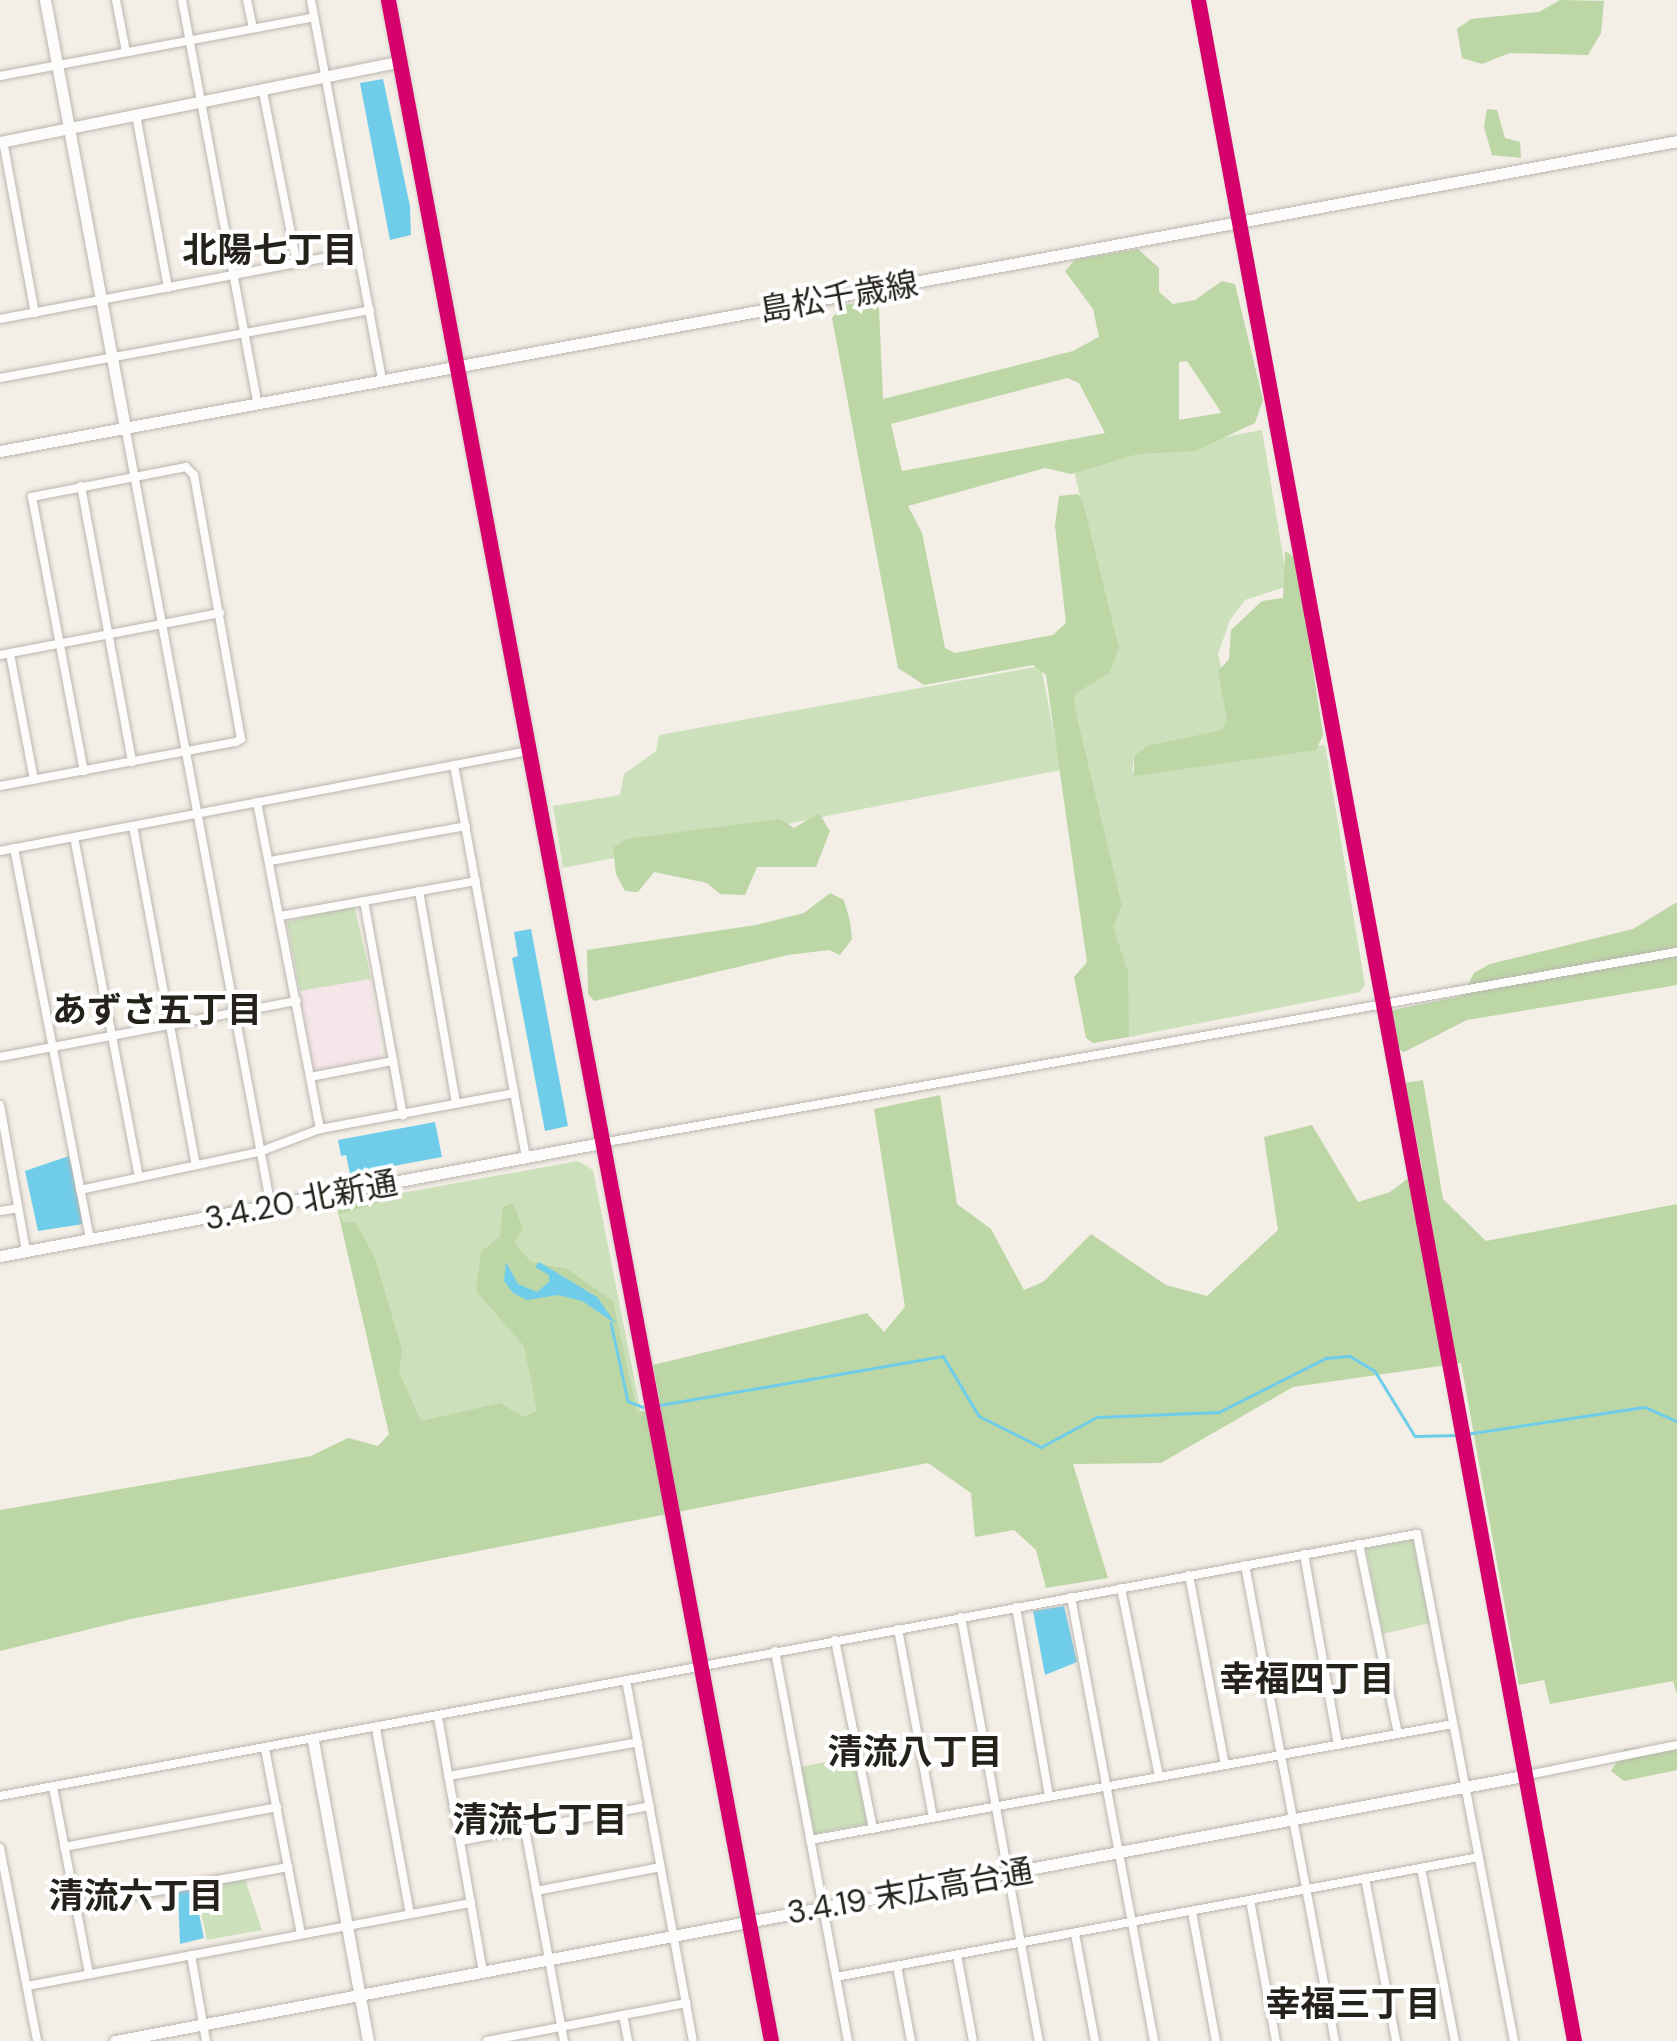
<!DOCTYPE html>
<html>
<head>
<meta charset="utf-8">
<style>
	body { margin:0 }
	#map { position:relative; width:1677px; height:2041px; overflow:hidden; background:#f3eee6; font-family:"DM Sans","Noto Sans JP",sans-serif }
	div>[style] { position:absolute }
	.education>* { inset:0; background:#f5e6e9 }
	.green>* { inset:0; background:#cce1bb }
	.forest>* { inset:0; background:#bcd7a5 }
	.water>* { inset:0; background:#70cdea }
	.stream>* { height:2.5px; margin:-1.25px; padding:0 1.25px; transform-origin:1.25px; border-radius:1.25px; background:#70cdea }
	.roads { filter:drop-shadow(0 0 2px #bab6b0) drop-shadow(0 0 2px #bab6b0) }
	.street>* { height:8px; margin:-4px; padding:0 4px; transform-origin:4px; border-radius:4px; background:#fdfcfb }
	.secondary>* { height:11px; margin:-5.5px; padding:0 5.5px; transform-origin:5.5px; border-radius:5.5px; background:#fdfcfb }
	.cycleway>* { height:15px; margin:-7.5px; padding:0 7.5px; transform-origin:7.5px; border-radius:7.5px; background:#d6006c }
	span { translate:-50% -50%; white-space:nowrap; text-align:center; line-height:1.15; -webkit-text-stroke:8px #fff; paint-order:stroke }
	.street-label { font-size:32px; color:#25221c }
	.neighbourhood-label { font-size:35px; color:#25221c; font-weight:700 }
</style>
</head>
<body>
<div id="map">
	<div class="education">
		<div style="clip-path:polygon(371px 979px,381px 1058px,314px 1071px,300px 991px)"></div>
	</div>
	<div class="green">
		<div style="clip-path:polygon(1262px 430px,1288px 586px,1245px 600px,1230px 620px,1218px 654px,1232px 717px,1227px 729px,1134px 756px,1132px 771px,1325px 745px,1365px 985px,1360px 992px,1129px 1037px,1069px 698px,1114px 647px,1073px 466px)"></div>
		<div style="clip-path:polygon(1041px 666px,1061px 770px,563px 868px,553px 806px,620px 795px,624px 774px,656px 751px,659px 735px)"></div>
		<div style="clip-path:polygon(354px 905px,371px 979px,300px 991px,287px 922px)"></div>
		<div style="clip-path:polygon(578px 1161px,593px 1170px,641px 1412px,401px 1435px,336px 1205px)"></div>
		<div style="clip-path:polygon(1413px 1540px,1430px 1623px,1383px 1634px,1366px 1548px)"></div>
		<div style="clip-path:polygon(853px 1756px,867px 1824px,814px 1834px,801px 1767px)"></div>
		<div style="clip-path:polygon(245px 1879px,262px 1930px,207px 1940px,196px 1888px)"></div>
	</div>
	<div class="forest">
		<div style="clip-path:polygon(1560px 0,1604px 1px,1601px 33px,1588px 55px,1510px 53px,1482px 64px,1462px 58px,1457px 29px,1471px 19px,1539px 12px)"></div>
		<div style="clip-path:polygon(1487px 109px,1497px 110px,1505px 138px,1520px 142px,1521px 158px,1492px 155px,1484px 127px)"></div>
		<div style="clip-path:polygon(evenodd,1138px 249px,1159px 268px,1159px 292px,1173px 304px,1195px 300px,1222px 281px,1235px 284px,1263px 400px,1255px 423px,1195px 451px,1138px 454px,1071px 474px,1045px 468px,908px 506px,922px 533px,945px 648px,955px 653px,1053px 635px,1066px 623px,1055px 526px,1059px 496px,1078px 494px,1083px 503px,1119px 648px,1109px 673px,1075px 694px,1074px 705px,1122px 906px,1113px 927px,1128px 972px,1129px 1037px,1093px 1043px,1086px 1038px,1074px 977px,1087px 962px,1046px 675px,1033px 665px,924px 685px,898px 668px,832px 318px,842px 305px,874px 301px,879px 308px,883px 399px,1073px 351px,1099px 337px,1093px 309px,1065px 271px,1075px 260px,1138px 249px,1187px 361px,1221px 412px,1220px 413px,1179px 420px,1179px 362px,1187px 361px,1138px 249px,1067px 378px,1079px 383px,1105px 433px,902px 471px,891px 424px,1067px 378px)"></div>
		<div style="clip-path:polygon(1285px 551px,1296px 558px,1323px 735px,1316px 750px,1134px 776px,1134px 756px,1147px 746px,1222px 730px,1227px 720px,1218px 671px,1229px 659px,1231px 630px,1262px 601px,1283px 598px)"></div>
		<div style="clip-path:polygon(819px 813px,830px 831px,816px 867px,757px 867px,745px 895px,720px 894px,707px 883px,654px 872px,638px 892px,625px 891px,616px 874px,613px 848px,626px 839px,780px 819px,794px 828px)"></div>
		<div style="clip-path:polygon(830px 893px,844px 900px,850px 921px,852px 939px,840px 955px,829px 950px,788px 955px,594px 1001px,588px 994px,587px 950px,756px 925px,804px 913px)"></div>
		<div style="clip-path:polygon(1677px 902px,1677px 985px,1467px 1020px,1404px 1052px,1395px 1047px,1388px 1011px,1462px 996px,1474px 973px,1490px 964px,1633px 929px)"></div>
		<div style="clip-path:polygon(1423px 1080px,1443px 1199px,1486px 1241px,1677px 1204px,1677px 1695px,1673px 1681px,1550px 1704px,1544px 1680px,1519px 1685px,1461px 1363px,1293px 1387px,1161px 1463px,1073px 1464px,1108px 1578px,1046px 1588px,1036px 1550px,1014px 1530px,975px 1537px,971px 1493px,928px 1463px,131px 1619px,0 1651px,0 1510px,311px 1456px,348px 1438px,378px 1446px,389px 1434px,336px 1203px,381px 1195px,378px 1203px,339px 1214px,344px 1223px,355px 1222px,375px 1258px,402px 1350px,399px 1372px,421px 1421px,500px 1403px,524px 1417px,537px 1411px,524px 1346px,476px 1291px,481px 1252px,500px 1236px,503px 1207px,513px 1203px,523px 1229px,514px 1242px,531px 1262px,567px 1269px,613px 1301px,637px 1412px,661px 1409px,653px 1365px,867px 1313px,884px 1332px,905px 1307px,874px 1109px,940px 1095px,957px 1204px,991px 1229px,1024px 1290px,1043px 1282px,1091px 1234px,1166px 1285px,1207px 1296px,1278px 1230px,1264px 1137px,1312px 1125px,1358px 1202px,1390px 1192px,1422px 1168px,1405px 1083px)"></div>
		<div style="clip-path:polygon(1677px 1746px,1677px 1770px,1624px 1781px,1611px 1771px,1625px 1749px)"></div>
	</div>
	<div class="water">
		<div style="clip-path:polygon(383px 79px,410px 206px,411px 235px,390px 240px,360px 83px)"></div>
		<div style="clip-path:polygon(531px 929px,568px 1126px,545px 1131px,512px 958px,518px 956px,514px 932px)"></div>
		<div style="clip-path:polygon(435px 1122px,442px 1157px,350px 1174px,346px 1155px,341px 1156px,338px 1140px)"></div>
		<div style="clip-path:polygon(69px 1156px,83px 1224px,38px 1231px,25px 1171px)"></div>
		<div style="clip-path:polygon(506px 1262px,518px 1284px,537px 1292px,549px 1282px,549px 1275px,535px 1267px,539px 1262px,597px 1297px,616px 1324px,582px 1301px,558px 1295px,527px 1300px,513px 1293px,504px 1281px)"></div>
		<div style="clip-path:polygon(1064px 1606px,1077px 1662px,1045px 1675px,1033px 1611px)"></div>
		<div style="clip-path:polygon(194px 1890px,204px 1938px,180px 1944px,178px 1892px)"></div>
	</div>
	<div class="stream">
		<div style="left:611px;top:1323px;width:80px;rotate:77.7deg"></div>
		<div style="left:628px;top:1401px;width:16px;rotate:22deg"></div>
		<div style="left:660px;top:1405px;width:287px;rotate:-9.8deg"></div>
		<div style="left:943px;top:1356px;width:70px;rotate:59deg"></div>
		<div style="left:979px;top:1416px;width:69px;rotate:26.6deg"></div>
		<div style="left:1041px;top:1447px;width:64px;rotate:-28.2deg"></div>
		<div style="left:1097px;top:1417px;width:122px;rotate:-2.3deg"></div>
		<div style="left:1219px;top:1412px;width:120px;rotate:-26.8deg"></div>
		<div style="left:1326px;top:1358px;width:24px;rotate:-5deg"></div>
		<div style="left:1350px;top:1356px;width:29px;rotate:31deg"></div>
		<div style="left:1375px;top:1371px;width:76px;rotate:58.4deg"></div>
		<div style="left:1415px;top:1436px;width:44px;rotate:-1.3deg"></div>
		<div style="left:1466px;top:1434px;width:181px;rotate:-8.6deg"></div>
		<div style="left:1645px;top:1407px;width:35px;rotate:24deg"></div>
	</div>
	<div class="roads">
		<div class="street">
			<div style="left:116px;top:0;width:53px;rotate:79.1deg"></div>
			<div style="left:182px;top:0;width:408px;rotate:79.4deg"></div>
			<div style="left:247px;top:0;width:29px;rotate:78deg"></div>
			<div style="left:311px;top:0;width:387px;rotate:79.4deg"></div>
			<div style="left:1198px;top:0;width:2075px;rotate:79.56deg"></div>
			<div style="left:0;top:76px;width:319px;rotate:-10.6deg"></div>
			<div style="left:263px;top:92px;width:174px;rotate:78.8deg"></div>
			<div style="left:136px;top:115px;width:176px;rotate:79.5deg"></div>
			<div style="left:3px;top:141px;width:175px;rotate:79.5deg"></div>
			<div style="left:0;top:319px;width:365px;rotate:-10.7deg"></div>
			<div style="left:0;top:378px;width:376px;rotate:-10.4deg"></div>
			<div style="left:125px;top:426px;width:795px;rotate:79.41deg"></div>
			<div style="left:81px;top:486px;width:281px;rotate:79.5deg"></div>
			<div style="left:10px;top:654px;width:128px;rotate:79.2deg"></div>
			<div style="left:0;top:655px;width:224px;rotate:-10.8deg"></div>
			<div style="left:454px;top:765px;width:400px;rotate:79.6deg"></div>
			<div style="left:0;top:786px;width:240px;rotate:-10.6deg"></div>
			<div style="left:236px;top:742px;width:6px;rotate:-31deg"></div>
			<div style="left:241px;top:739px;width:268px;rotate:-100.1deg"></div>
			<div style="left:194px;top:475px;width:11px;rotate:-135deg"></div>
			<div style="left:186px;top:467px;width:157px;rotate:169deg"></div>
			<div style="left:32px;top:497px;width:279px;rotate:79.3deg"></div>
			<div style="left:257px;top:802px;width:333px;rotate:79.1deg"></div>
			<div style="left:133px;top:826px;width:345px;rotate:79.5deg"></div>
			<div style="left:74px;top:837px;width:346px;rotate:79.2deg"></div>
			<div style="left:14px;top:848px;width:399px;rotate:79deg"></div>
			<div style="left:0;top:851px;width:537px;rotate:-10.72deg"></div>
			<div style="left:270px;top:861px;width:199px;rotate:-10.1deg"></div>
			<div style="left:419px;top:891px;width:216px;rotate:80.1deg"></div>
			<div style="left:364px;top:901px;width:218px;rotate:79.7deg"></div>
			<div style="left:280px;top:916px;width:199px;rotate:-10.1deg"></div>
			<div style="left:0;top:1057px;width:302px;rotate:-10.7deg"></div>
			<div style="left:310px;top:1077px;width:85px;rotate:-10.9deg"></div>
			<div style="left:0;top:1105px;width:148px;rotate:79.9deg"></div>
			<div style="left:601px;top:1143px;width:1093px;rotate:-10.07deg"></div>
			<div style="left:80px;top:1190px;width:183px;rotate:-12deg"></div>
			<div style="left:259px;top:1152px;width:65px;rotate:-20.7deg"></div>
			<div style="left:320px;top:1129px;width:197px;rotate:-10.5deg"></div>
			<div style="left:0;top:1211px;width:18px;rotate:-9deg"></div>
			<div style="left:1359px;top:1544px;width:194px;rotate:78.4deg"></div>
			<div style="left:1304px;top:1554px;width:194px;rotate:79.9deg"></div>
			<div style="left:1245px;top:1565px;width:484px;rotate:79.3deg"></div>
			<div style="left:1189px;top:1575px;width:193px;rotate:79.3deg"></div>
			<div style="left:1121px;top:1588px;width:192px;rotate:78.6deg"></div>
			<div style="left:1071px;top:1597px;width:452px;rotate:79.4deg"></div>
			<div style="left:1016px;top:1607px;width:192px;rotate:80.1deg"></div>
			<div style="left:961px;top:1617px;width:431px;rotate:79.6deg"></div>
			<div style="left:898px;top:1629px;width:192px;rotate:79.5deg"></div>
			<div style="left:835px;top:1640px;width:193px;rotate:78.6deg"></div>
			<div style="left:775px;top:1651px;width:397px;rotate:79.4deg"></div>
			<div style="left:626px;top:1680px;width:367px;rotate:79.5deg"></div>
			<div style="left:438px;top:1717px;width:258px;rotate:80deg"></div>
			<div style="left:376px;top:1729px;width:188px;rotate:79.6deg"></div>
			<div style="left:265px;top:1749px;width:188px;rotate:79deg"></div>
			<div style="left:1528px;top:1775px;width:152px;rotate:-11.4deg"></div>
			<div style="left:448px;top:1776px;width:193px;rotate:-10.1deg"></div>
			<div style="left:53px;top:1787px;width:190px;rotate:79.1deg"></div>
			<div style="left:0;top:1796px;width:1441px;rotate:-10.48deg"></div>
			<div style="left:1417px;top:1534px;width:516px;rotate:79.17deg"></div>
			<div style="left:525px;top:1829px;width:216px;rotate:79.6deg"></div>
			<div style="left:810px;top:1840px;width:653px;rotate:-10.23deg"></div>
			<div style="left:460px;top:1841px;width:193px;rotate:-10.4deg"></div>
			<div style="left:64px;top:1847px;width:217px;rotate:-10.6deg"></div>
			<div style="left:0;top:1848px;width:197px;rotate:79.1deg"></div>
			<div style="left:1421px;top:1868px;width:176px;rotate:78.9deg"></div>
			<div style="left:1365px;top:1878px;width:166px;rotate:79.2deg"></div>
			<div style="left:536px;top:1891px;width:127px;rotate:-10.9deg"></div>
			<div style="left:1250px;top:1900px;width:143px;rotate:79.6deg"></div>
			<div style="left:76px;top:1906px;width:216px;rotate:-10.4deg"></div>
			<div style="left:1192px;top:1912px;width:131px;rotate:79.5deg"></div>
			<div style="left:1075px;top:1934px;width:109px;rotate:79.4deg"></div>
			<div style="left:191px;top:1955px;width:87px;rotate:80.1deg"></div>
			<div style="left:957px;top:1955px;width:87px;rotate:79.5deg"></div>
			<div style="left:897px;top:1966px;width:76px;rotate:79.4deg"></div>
			<div style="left:836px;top:1977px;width:654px;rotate:-10.57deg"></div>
			<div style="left:27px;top:1986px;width:452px;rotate:-10.6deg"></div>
			<div style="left:623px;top:2015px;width:26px;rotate:79deg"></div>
			<div style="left:487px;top:2041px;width:203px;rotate:-10.8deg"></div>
		</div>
		<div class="secondary">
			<div style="left:45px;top:0;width:433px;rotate:79.4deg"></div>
			<div style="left:388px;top:0;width:2077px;rotate:79.37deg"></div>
			<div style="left:0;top:142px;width:408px;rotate:-11.4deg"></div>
			<div style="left:0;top:451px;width:1705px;rotate:-10.47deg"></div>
			<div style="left:0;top:1256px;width:612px;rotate:-10.65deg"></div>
			<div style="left:313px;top:1741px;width:305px;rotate:79.6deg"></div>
			<div style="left:115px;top:2041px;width:1438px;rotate:-10.66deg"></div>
		</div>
	</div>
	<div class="cycleway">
		<div style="left:388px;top:0;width:2077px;rotate:79.37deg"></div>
		<div style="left:1198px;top:0;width:2075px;rotate:79.56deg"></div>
	</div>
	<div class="street-label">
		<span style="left:839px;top:297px;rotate:-10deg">島松千歳線</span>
		<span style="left:301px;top:1201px;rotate:-11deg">3.4.20 北新通</span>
		<span style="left:910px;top:1892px;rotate:-10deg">3.4.19 末広高台通</span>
	</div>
	<div class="neighbourhood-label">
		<span style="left:270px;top:250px">北陽七丁目</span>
		<span style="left:157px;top:1010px">あずさ五丁目</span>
		<span style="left:1307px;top:1679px">幸福四丁目</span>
		<span style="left:915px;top:1752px">清流八丁目</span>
		<span style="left:540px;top:1820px">清流七丁目</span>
		<span style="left:136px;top:1896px">清流六丁目</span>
		<span style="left:1353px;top:2004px">幸福三丁目</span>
	</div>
</div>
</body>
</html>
